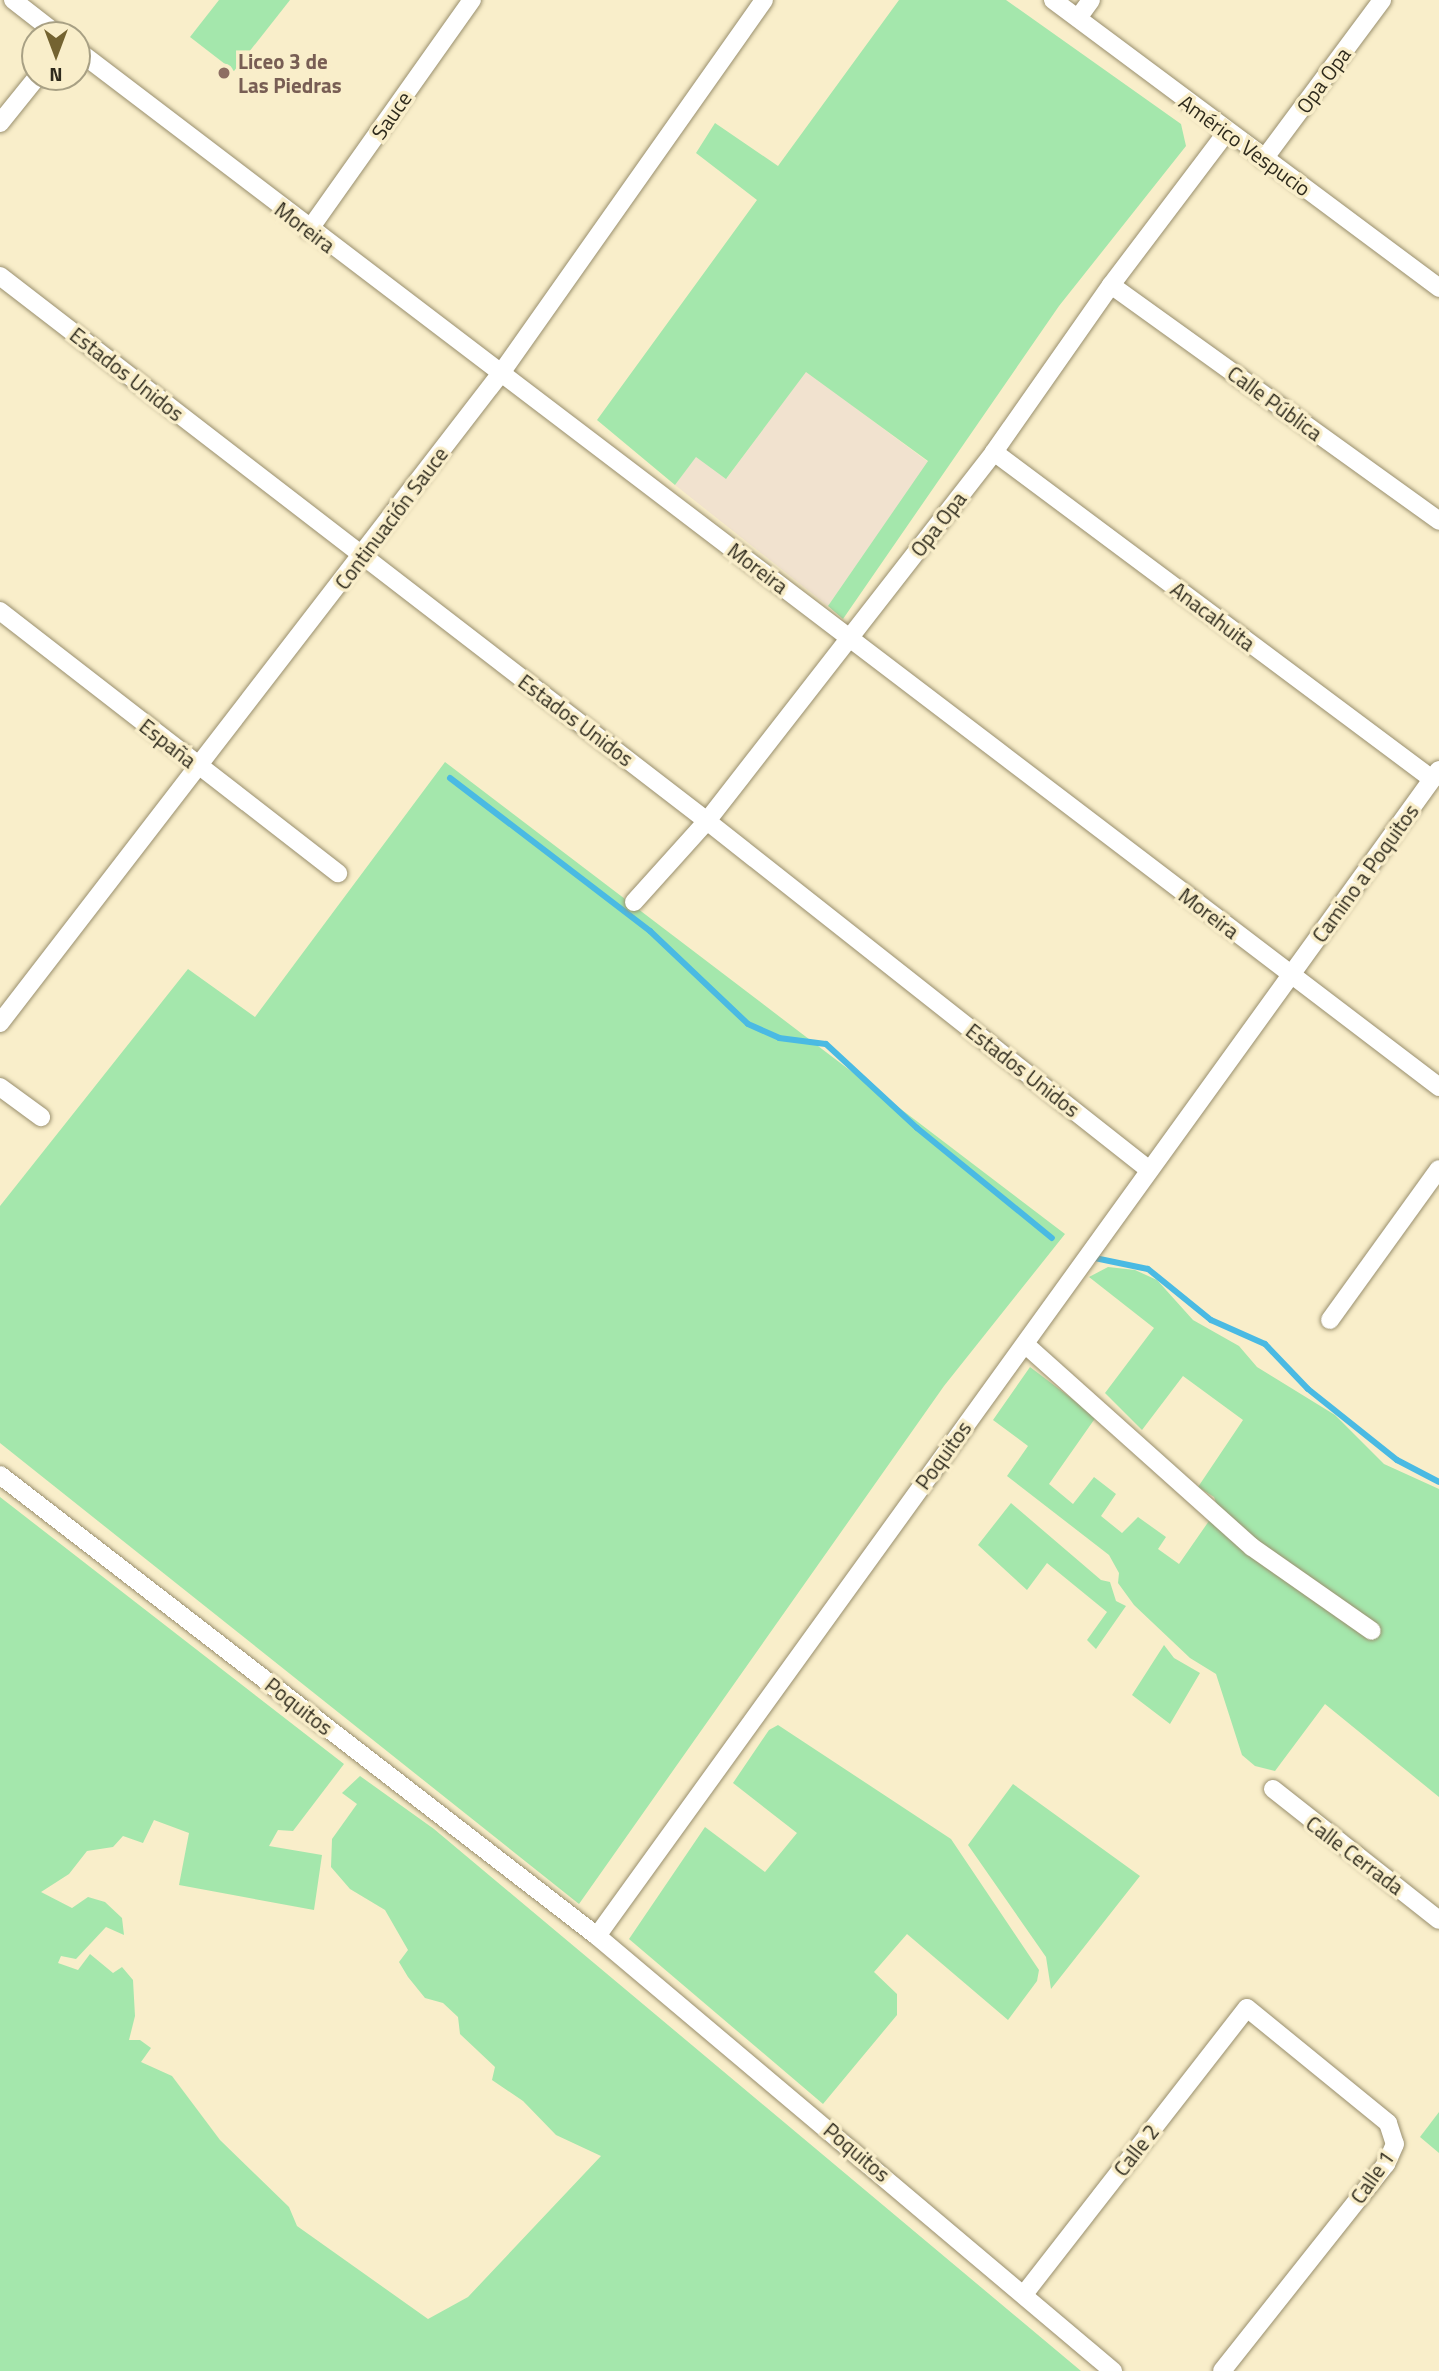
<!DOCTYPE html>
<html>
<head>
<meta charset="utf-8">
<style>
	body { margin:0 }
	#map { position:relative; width:1439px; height:2371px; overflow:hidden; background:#f9eeca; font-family:"Titillium Web",sans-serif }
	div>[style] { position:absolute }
	.industrial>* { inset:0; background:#f1e2cf }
	.green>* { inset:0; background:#a4e7ac }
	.stream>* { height:6px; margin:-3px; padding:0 3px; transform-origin:3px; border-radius:3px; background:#4abae3 }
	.roads { filter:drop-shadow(0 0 2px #998f6e) drop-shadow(0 0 2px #998f6e) }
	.minor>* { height:18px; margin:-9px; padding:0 9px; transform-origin:9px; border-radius:9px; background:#fff }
	.dots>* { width:19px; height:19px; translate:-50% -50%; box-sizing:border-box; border:4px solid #f9eeca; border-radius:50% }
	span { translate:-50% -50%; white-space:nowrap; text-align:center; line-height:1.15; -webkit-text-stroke:7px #f9eeca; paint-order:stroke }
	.education-label { font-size:21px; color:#785e54; font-weight:700 }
	.left { translate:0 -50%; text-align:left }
	.street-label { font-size:21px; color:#2e2a1c }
	.north { position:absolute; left:21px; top:21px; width:70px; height:70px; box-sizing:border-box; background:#f9eeca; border:2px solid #a8a084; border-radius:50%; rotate:180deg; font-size:19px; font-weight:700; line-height:28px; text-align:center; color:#2e2a1c }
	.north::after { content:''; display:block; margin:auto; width:24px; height:32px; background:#746331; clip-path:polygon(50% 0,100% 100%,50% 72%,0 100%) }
</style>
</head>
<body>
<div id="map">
	<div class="industrial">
		<div style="clip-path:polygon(806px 371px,928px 462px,828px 606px,675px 485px,696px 456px,727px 478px)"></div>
	</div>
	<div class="green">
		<div style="clip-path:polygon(219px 0,290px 0,234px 71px,190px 37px)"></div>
		<div style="clip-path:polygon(899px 0,1006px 0,1181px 124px,1186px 146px,1059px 306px,843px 619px,828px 606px,928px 461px,806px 372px,726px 479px,696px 457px,675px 485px,597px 420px,757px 200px,696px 153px,715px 123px,778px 166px)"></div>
		<div style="clip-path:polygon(445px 762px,1065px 1234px,944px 1386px,579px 1904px,0 1443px,0 1206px,188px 969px,255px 1017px)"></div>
		<div style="clip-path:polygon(1108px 1267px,1135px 1270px,1157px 1280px,1193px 1320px,1239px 1346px,1257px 1367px,1335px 1415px,1384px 1464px,1439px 1489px,1439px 1797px,1325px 1704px,1275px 1771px,1255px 1766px,1242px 1755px,1216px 1674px,1190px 1658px,1134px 1605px,1118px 1583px,1119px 1573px,1109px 1555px,1007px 1476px,1028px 1446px,993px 1420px,1030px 1367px,1096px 1417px,1049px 1484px,1073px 1504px,1094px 1477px,1116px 1494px,1101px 1516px,1122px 1533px,1138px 1517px,1166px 1537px,1158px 1549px,1179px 1564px,1218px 1508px,1214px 1497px,1198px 1487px,1243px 1420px,1183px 1376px,1142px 1430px,1105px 1393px,1154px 1328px,1089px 1277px)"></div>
		<div style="clip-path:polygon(0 1497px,344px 1764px,293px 1831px,278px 1830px,269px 1846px,322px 1855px,314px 1910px,179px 1885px,189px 1833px,154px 1820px,143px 1843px,123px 1836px,113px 1847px,87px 1851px,69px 1874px,41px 1892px,72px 1908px,88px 1897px,105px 1902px,122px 1918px,124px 1935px,106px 1927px,76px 1959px,61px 1956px,58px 1963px,78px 1970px,90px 1954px,113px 1973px,122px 1967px,133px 1980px,135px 2016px,129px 2040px,140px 2040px,151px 2048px,141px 2062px,172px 2076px,220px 2140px,289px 2207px,297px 2226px,428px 2319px,468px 2297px,601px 2156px,556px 2135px,523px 2101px,492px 2080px,495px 2067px,460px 2034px,458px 2017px,443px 2003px,425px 1998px,408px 1977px,399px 1962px,408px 1950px,385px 1910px,350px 1889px,331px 1867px,332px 1839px,357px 1804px,342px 1793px,360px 1776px,434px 1829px,1081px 2371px,0 2371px)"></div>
		<div style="clip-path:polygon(1011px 1503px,1101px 1580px,1110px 1582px,1116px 1601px,1126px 1606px,1096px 1649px,1087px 1640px,1107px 1612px,1047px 1563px,1027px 1590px,978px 1545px)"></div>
		<div style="clip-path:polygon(1164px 1645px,1174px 1658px,1200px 1673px,1170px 1724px,1132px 1695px)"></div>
		<div style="clip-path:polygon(778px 1725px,951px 1839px,1039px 1970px,1037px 1981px,1008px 2020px,907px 1934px,874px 1972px,897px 1994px,897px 2015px,823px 2104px,629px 1939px,705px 1827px,765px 1872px,797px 1833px,733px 1783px,769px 1730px)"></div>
		<div style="clip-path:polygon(1013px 1784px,1140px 1876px,1051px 1989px,1046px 1957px,968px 1845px)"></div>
		<div style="clip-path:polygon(1439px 2112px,1439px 2153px,1420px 2137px)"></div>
	</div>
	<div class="stream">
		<div style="left:450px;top:778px;width:252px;rotate:37.4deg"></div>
		<div style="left:650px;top:931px;width:135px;rotate:43.5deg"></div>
		<div style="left:748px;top:1024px;width:34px;rotate:24deg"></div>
		<div style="left:779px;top:1038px;width:47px;rotate:7.3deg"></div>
		<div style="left:826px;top:1044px;width:124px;rotate:42.7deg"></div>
		<div style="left:917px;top:1128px;width:174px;rotate:39.2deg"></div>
		<div style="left:1090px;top:1257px;width:59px;rotate:11.7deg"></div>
		<div style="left:1148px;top:1269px;width:81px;rotate:39deg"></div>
		<div style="left:1211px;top:1320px;width:59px;rotate:24deg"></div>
		<div style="left:1265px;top:1344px;width:62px;rotate:46.3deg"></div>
		<div style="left:1308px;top:1389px;width:114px;rotate:38.6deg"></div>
		<div style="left:1397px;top:1460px;width:47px;rotate:27.6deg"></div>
	</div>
	<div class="roads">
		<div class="minor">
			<div style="left:13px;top:0;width:57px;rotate:37.9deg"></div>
			<div style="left:1053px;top:0;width:482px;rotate:36.7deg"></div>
			<div style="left:1078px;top:18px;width:22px;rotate:-54deg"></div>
			<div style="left:77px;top:50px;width:1712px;rotate:37.28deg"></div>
			<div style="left:0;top:123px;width:59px;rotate:-51.2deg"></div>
			<div style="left:1264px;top:159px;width:198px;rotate:-53.4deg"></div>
			<div style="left:309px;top:230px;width:282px;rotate:-54.7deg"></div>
			<div style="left:0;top:276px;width:893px;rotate:37.63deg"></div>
			<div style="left:707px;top:821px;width:562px;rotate:38.28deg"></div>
			<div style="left:1111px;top:285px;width:404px;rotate:35.7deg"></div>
			<div style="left:994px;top:452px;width:547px;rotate:36.74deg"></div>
			<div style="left:0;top:611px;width:428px;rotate:37.8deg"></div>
			<div style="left:634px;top:902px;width:109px;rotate:-48deg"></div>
			<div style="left:707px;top:821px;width:467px;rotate:-52.1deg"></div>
			<div style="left:994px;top:452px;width:204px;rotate:-55deg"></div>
			<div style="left:1111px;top:285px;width:191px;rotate:-52.9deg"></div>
			<div style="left:0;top:1023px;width:821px;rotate:-52.38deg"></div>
			<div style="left:501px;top:373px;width:456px;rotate:-54.8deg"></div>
			<div style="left:0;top:1087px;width:51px;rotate:36.2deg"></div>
			<div style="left:1330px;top:1320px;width:186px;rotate:-54.2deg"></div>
			<div style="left:1026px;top:1345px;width:303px;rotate:41.8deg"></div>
			<div style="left:1252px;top:1547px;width:146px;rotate:35deg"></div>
			<div style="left:0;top:1475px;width:754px;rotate:37.68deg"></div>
			<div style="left:597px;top:1936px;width:675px;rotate:40.13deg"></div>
			<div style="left:1273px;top:1789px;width:211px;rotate:38.3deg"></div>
			<div style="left:597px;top:1936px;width:1438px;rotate:-54.17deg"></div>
			<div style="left:1025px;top:2293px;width:361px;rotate:-52.1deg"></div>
			<div style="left:1247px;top:2008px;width:182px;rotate:39.2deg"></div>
			<div style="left:1388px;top:2123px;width:22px;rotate:72deg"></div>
			<div style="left:1395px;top:2144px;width:22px;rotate:114deg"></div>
			<div style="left:1386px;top:2164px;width:264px;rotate:128.4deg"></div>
		</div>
	</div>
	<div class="dots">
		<div style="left:224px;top:73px;background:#8d6e63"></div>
	</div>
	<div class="education-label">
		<span class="left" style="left:238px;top:73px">Liceo 3 de<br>Las Piedras</span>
	</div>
	<div class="street-label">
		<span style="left:1323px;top:80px;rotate:-54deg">Opa Opa</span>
		<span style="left:391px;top:115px;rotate:-55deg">Sauce</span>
		<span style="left:1245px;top:145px;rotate:36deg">Américo Vespucio</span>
		<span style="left:305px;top:227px;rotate:37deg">Moreira</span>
		<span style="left:127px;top:374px;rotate:38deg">Estados Unidos</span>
		<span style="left:1275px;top:403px;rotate:36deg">Calle Pública</span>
		<span style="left:391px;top:518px;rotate:-53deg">Continuación Sauce</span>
		<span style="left:938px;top:524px;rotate:-52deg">Opa Opa</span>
		<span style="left:758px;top:568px;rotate:37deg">Moreira</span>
		<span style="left:1213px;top:616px;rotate:37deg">Anacahuita</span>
		<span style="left:576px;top:720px;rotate:37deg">Estados Unidos</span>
		<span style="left:168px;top:743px;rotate:38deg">España</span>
		<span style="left:1365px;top:873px;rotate:-54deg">Camino a Poquitos</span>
		<span style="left:1209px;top:913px;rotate:37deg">Moreira</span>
		<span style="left:1023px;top:1070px;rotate:38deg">Estados Unidos</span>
		<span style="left:943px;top:1455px;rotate:-54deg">Poquitos</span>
		<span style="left:299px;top:1706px;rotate:38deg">Poquitos</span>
		<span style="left:1355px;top:1855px;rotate:37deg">Calle Cerrada</span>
		<span style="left:1136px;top:2150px;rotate:-52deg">Calle 2</span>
		<span style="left:857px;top:2152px;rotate:40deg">Poquitos</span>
		<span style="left:1372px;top:2177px;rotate:-55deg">Calle 1</span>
	</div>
	<div class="north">N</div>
</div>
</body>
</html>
